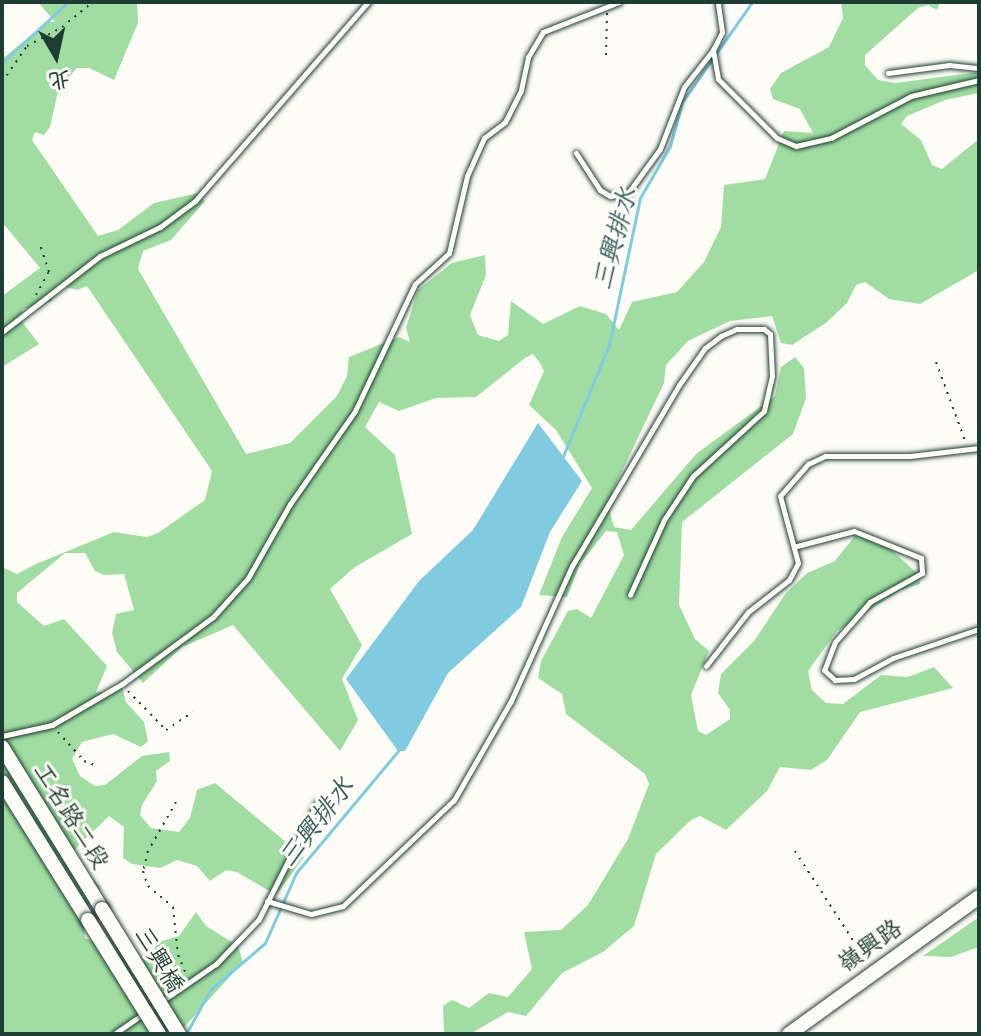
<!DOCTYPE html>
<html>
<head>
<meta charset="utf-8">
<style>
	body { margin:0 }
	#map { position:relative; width:981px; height:1036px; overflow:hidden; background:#fdfcf7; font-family:"Comic Neue","LXGW WenKai TC",sans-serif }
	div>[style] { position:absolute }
	.green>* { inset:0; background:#a1dda3 }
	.water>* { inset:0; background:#80cbe0 }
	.stream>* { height:3px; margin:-1.5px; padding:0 1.5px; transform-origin:1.5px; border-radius:1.5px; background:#80cbe0 }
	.path>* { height:2px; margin-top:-1px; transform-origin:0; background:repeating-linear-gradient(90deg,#1f3d34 0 2px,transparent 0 8px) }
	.roads { filter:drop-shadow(0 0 2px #1f3d34) drop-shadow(0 0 2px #1f3d34) }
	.lane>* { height:5px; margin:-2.5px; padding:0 2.5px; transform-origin:2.5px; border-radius:2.5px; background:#fdfcf7 }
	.secondary>* { height:14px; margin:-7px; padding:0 7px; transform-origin:7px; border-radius:7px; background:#fdfcf7 }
	.bridges { filter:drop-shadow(0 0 2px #1f3d34) drop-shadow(0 0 2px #1f3d34) }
	.secondary-bridge>* { height:14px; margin:-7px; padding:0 7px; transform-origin:7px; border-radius:7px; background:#fdfcf7 }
	span { translate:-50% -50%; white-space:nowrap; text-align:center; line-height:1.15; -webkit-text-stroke:6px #fdfcf7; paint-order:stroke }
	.street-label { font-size:24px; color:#1f3d34 }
	.water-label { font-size:26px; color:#37605f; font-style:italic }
	.frame { position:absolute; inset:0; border:4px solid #1f3d34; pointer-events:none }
	.north { position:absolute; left:16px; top:16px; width:80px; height:80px; -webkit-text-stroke:6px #fdfcf7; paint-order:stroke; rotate:171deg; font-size:22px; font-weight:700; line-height:32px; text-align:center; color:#1f3d34 }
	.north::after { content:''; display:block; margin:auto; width:28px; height:36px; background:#1f3d34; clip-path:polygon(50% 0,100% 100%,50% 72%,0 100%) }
</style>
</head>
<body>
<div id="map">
	<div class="green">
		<div style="clip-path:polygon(38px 2px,137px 3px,138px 23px,114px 80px,89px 68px,77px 68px,59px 87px,50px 127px,44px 135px,35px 132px,32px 140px,98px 236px,118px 230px,154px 203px,198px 193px,205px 201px,171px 240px,143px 251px,138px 269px,246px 454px,290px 443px,337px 396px,347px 376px,349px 357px,399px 337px,410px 342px,406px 328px,418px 290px,452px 263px,485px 255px,486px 275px,470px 315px,478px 335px,499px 341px,508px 335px,511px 301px,543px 324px,580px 306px,606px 314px,619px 330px,632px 302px,677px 292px,704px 262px,721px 227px,724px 185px,765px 179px,784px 131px,813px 133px,800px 109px,773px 99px,770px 89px,781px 73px,829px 47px,843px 18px,841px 2px,940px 2px,937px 10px,928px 5px,918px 8px,865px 55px,865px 65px,878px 80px,895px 83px,979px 72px,979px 93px,945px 100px,907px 116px,901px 124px,921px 140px,932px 165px,942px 169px,979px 139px,979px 270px,920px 304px,889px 299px,865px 282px,856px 285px,847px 303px,827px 322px,792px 345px,781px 343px,772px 316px,730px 321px,688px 341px,666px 365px,664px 383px,613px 490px,609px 509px,614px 527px,631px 530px,696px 454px,775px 396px,781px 367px,795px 357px,804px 368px,806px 398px,793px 434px,682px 522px,679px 605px,695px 639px,709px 651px,691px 695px,698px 731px,706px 735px,730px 719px,730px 710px,718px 693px,721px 674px,754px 641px,786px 593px,807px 573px,835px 561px,858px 532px,883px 542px,919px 575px,920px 584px,901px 590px,837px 631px,808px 671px,812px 690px,826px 703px,843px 704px,881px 675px,908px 677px,934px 667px,953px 688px,860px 712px,827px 760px,811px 770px,780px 767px,767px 791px,726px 830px,700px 816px,691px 820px,656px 854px,634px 926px,603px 952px,562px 973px,526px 1016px,508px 1012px,470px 1034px,444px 1034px,443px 1006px,452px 1000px,469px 1008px,489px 993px,508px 997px,532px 969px,524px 932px,561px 930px,588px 905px,628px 839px,649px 784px,645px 774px,566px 714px,562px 694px,538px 678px,541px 661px,568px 611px,577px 609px,591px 618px,624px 555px,617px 532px,606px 531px,580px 564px,567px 597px,539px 595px,562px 537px,592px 488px,556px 430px,529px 405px,544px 371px,540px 363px,533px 354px,525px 358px,476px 397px,436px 398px,399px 411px,379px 402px,365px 427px,395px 455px,412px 534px,355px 567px,330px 589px,362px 645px,342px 679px,358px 720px,340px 751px,233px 625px,182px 647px,143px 683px,117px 652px,112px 633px,116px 614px,134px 610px,124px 574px,104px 575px,95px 571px,85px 553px,65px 553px,17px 593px,17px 602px,44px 626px,64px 619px,107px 666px,96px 692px,105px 693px,121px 684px,126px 702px,144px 722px,148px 741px,141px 747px,113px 734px,82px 742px,72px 759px,80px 776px,95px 786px,105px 785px,142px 756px,169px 752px,170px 761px,156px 771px,157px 781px,142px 805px,140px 815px,151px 828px,179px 832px,190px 818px,197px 790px,215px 783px,304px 857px,276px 895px,237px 872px,226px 870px,210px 881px,197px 866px,177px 860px,160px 868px,132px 864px,123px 858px,124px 827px,109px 816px,73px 851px,74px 861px,101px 887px,99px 897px,82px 909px,85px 938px,138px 960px,147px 958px,159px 942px,179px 936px,196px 912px,206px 926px,238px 946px,243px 962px,178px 1034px,2px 1034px,2px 567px,17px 574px,36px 564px,114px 532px,147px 537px,158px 533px,205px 500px,212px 471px,87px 286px,77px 290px,59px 285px,52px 301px,23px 309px,20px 319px,39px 344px,2px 367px,2px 296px,40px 268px,2px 222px,2px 59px,47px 22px,55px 22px)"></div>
		<div style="clip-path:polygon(979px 917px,979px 947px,951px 957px,923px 956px)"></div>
	</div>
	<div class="water">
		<div style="clip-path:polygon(538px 423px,582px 481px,550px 532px,521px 607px,448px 673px,405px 751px,398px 751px,346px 679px,419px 581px,473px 530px)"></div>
	</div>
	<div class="stream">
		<div style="left:2px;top:63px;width:90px;rotate:-42.7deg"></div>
		<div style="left:563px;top:456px;width:120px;rotate:-67.5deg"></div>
		<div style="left:609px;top:345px;width:150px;rotate:-78.1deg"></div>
		<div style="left:640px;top:198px;width:60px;rotate:-60deg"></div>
		<div style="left:670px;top:146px;width:46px;rotate:-74.7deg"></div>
		<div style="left:682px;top:102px;width:122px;rotate:-55deg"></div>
		<div style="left:186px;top:1034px;width:50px;rotate:-61.4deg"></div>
		<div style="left:210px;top:990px;width:72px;rotate:-40.5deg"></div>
		<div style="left:265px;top:943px;width:77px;rotate:-66.1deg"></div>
		<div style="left:296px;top:873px;width:159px;rotate:-50.1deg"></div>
	</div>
	<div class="path">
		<div style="left:606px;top:55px;width:42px;rotate:-88.6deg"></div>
		<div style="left:2px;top:82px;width:44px;rotate:-55.2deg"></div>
		<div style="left:27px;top:46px;width:40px;rotate:-28deg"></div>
		<div style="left:62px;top:27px;width:40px;rotate:-39deg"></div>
		<div style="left:36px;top:295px;width:26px;rotate:-61deg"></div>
		<div style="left:49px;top:272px;width:28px;rotate:-108deg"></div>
		<div style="left:936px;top:362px;width:86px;rotate:69.7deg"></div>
		<div style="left:128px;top:691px;width:54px;rotate:45.7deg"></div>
		<div style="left:166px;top:730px;width:32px;rotate:-34deg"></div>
		<div style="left:58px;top:732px;width:39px;rotate:48deg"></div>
		<div style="left:84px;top:761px;width:14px;rotate:21deg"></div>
		<div style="left:176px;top:802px;width:56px;rotate:119.7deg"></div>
		<div style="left:148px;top:851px;width:21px;rotate:104deg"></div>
		<div style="left:143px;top:871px;width:16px;rotate:72deg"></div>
		<div style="left:148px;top:886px;width:33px;rotate:40deg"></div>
		<div style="left:173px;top:907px;width:48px;rotate:84.1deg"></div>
		<div style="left:178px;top:955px;width:21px;rotate:67deg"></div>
		<div style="left:795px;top:851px;width:132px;rotate:57deg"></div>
	</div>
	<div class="roads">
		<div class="lane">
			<div style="left:713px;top:50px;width:29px;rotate:80deg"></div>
			<div style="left:718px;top:79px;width:83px;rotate:45deg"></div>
			<div style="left:777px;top:138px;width:21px;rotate:23deg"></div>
			<div style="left:796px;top:146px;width:36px;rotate:-13deg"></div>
			<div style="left:831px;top:138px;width:90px;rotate:-27.7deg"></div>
			<div style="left:911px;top:96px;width:70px;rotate:-13.2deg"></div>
			<div style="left:888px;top:73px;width:62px;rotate:-7.5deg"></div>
			<div style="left:949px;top:65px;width:30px;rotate:6deg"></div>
			<div style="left:576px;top:153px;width:44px;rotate:57deg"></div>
			<div style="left:600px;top:190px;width:12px;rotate:31deg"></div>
			<div style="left:610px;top:196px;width:18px;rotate:-9deg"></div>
			<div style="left:628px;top:193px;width:54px;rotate:-54deg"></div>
			<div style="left:660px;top:149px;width:66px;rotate:-68.8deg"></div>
			<div style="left:684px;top:87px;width:47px;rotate:-51.9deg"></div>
			<div style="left:713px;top:50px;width:20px;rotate:-63deg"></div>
			<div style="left:722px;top:32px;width:30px;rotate:-98deg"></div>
			<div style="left:2px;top:332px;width:124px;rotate:-37.8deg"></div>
			<div style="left:100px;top:256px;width:67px;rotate:-25.8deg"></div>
			<div style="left:160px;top:227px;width:44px;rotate:-36.6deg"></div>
			<div style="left:195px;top:201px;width:264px;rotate:-49deg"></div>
			<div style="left:797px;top:546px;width:59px;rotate:-14.7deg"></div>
			<div style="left:854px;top:531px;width:72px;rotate:21.9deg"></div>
			<div style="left:921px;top:558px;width:15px;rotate:86deg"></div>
			<div style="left:922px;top:573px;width:60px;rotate:150.9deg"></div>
			<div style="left:870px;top:602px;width:53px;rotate:131.2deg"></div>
			<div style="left:835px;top:642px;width:30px;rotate:111deg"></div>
			<div style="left:824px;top:670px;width:15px;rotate:42deg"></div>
			<div style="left:835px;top:680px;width:19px;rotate:-3deg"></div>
			<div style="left:854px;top:679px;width:44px;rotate:-28.3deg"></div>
			<div style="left:893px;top:658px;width:91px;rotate:-18.6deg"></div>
			<div style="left:706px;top:666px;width:68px;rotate:-52.1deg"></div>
			<div style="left:748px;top:612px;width:52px;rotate:-38deg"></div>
			<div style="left:789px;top:580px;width:19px;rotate:-62deg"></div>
			<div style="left:798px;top:563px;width:69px;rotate:-105deg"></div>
			<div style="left:780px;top:496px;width:43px;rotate:-48.8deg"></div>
			<div style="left:808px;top:464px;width:19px;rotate:-25deg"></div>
			<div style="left:825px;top:456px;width:85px"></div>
			<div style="left:910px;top:456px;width:69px;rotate:-6.6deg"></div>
			<div style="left:2px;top:736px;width:51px;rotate:-12.4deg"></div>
			<div style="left:52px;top:725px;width:81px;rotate:-30.4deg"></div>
			<div style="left:122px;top:684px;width:113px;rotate:-36.4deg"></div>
			<div style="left:213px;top:617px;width:52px;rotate:-48.1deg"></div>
			<div style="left:248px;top:578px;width:85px;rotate:-60.4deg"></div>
			<div style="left:290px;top:504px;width:113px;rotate:-55deg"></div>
			<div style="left:355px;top:411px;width:140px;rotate:-64.7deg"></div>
			<div style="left:415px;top:284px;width:46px;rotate:-42.4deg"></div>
			<div style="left:449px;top:253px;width:79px;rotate:-76.8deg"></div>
			<div style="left:467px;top:176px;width:42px;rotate:-65.9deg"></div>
			<div style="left:484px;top:138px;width:26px;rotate:-37deg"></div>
			<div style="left:505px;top:122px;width:36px;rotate:-63deg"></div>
			<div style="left:521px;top:90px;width:34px;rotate:-78deg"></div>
			<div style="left:528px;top:57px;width:29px;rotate:-59deg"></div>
			<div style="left:543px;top:32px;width:82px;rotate:-21.5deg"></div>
			<div style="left:267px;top:901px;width:46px;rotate:16.5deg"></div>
			<div style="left:311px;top:914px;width:33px;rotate:-14deg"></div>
			<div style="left:343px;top:906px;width:153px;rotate:-43.7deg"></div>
			<div style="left:454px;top:800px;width:114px;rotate:-60.1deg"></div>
			<div style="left:511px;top:701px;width:148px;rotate:-65.7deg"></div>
			<div style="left:572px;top:566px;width:210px;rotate:-59.4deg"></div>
			<div style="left:679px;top:385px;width:45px;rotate:-54.9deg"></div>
			<div style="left:705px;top:348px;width:20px;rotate:-37deg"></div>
			<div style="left:721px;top:336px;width:17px;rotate:-24deg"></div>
			<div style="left:737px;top:329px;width:27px"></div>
			<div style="left:764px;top:329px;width:8px;rotate:40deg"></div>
			<div style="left:770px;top:334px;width:42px;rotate:87.3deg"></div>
			<div style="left:772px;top:376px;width:36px;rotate:103deg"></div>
			<div style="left:764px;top:411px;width:96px;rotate:137.5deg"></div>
			<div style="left:693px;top:476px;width:53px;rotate:123.4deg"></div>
			<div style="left:664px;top:520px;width:82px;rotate:114.4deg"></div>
			<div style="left:114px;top:1034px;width:124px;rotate:-34.5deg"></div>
			<div style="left:216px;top:964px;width:62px;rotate:-46.3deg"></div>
			<div style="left:259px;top:919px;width:130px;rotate:-63.4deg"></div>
		</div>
		<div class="secondary">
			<div style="left:2px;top:747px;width:190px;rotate:58.3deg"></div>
			<div style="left:2px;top:782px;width:163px;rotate:58.1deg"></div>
			<div style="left:789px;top:1034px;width:234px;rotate:-35.8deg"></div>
		</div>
	</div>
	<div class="bridges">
		<div class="secondary-bridge">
			<div style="left:102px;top:909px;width:147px;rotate:58.4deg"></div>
			<div style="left:88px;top:920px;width:134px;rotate:58.1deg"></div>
		</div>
	</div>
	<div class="street-label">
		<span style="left:71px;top:816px;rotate:58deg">工名路二段</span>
		<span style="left:870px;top:946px;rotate:-35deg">嶺興路</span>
		<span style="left:159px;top:960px;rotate:59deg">三興橋</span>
	</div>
	<div class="water-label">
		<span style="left:616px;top:239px;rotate:-75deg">三興排水</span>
		<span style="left:317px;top:823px;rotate:-52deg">三興排水</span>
	</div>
	<div class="frame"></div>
	<div class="north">北</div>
</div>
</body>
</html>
